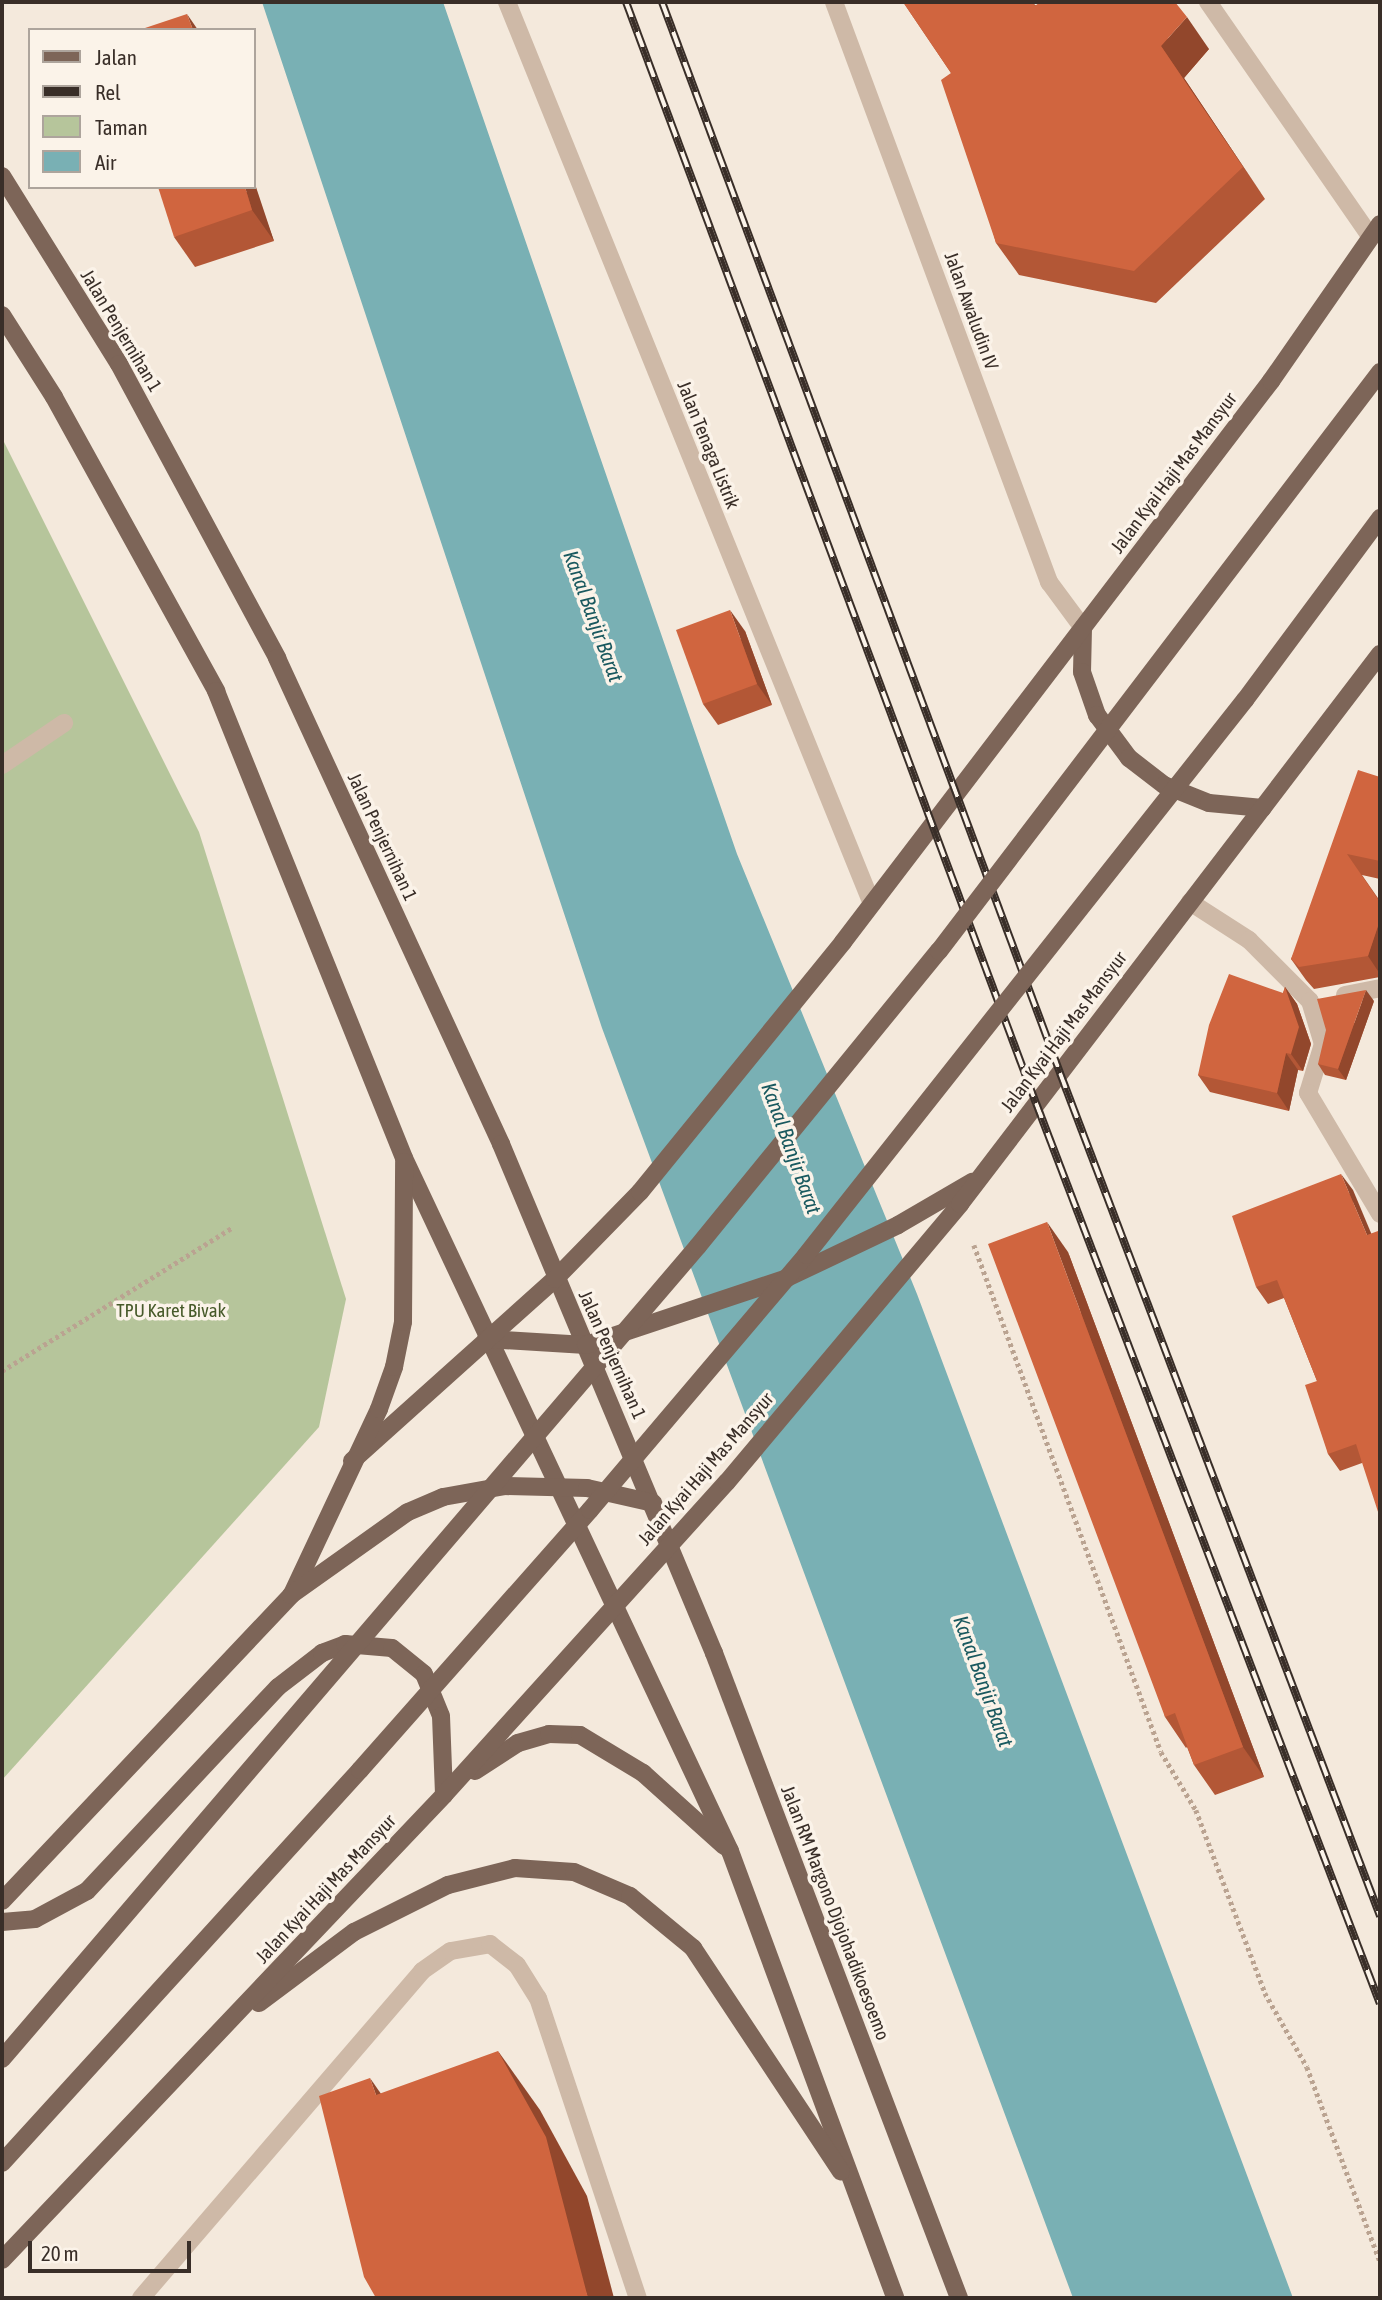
<!DOCTYPE html>
<html>
<head>
<meta charset="utf-8">
<style>
	body { margin:0 }
	#map { position:relative; width:1382px; height:2300px; overflow:hidden; background:#f4e9dc; font-family:"Asap Condensed",sans-serif }
	div>[style] { position:absolute }
	.green>* { inset:0; background:#b6c59b }
	.water>* { inset:0; background:#79b0b4 }
	.path>* { height:4.5px; margin-top:-2.25px; transform-origin:0; background:repeating-linear-gradient(90deg,#baa391 0 3.5px,transparent 0 7px) }
	.lane>* { height:18px; margin:-9px; padding:0 9px; transform-origin:9px; border-radius:9px; background:#ceb9a7 }
	.street>* { height:18px; margin:-9px; padding:0 9px; transform-origin:9px; border-radius:9px; background:#ceb9a7 }
	.primary>* { height:18px; margin:-9px; padding:0 9px; transform-origin:9px; border-radius:9px; background:#7d6558 }
	.rail>* { height:8px; margin-top:-4px; transform-origin:0; background:repeating-linear-gradient(90deg,#fbf3e9 0 16px,#392e28 0 32px); box-sizing:border-box; border-block:2px solid #392e28 }
	.primary-bridge>* { height:18px; margin:-9px; padding:0 9px; transform-origin:9px; border-radius:9px; background:#7d6558 }
	.wall>* { inset:0; background:#b35736 }
	.shaded-wall>* { inset:0; background:#92472c }
	.building>* { inset:0; background:#d0653f }
	span { translate:-50% -50%; white-space:nowrap; text-align:center; line-height:1.15; -webkit-text-stroke:7px #fbf3e9; paint-order:stroke }
	.street-label { font-size:19px; color:#392e28 }
	.park-label { font-size:19px; color:#475a2a }
	.water-label { font-size:21px; color:#1a595f; font-style:italic }
	.frame { position:absolute; inset:0; border:4px solid #392e28; pointer-events:none }
	.legend { position:absolute; left:28px; top:28px; width:228px; height:161px; box-sizing:border-box; background:#fbf3e9; border:2px solid #ada49c; margin:0; padding:9px 12px; list-style:none; font-size:21px; color:#392e28 }
	.legend li { display:flex; align-items:center; gap:14px; height:35px }
	.legend b { width:35px; border:2px solid #ada49c }
	.scale { position:absolute; left:28px; top:2241px; width:163px; height:32px; box-sizing:border-box; border:4px solid #392e28; border-top:0; padding-left:9px; font-size:21px; line-height:24px; white-space:nowrap; color:#392e28; -webkit-text-stroke:5px #fbf3e9; paint-order:stroke }
</style>
</head>
<body>
<div id="map">
	<div class="green">
		<div style="clip-path:polygon(2px 438px,199px 832px,346px 1299px,319px 1427px,2px 1780px)"></div>
	</div>
	<div class="water">
		<div style="clip-path:polygon(262px 2px,443px 2px,737px 854px,917px 1294px,1293px 2298px,1073px 2298px,602px 1028px)"></div>
	</div>
	<div class="path">
		<div style="left:974px;top:1245px;width:540px;rotate:69.75deg"></div>
		<div style="left:1161px;top:1752px;width:68px;rotate:58.9deg"></div>
		<div style="left:1196px;top:1810px;width:196px;rotate:69.3deg"></div>
		<div style="left:1265px;top:1993px;width:85px;rotate:60.4deg"></div>
		<div style="left:1307px;top:2067px;width:207px;rotate:69.4deg"></div>
		<div style="left:2px;top:1371px;width:272px;rotate:-31.9deg"></div>
	</div>
	<div class="lane">
		<div style="left:1208px;top:2px;width:286px;rotate:55.3deg"></div>
		<div style="left:2px;top:765px;width:75px;rotate:-34.1deg"></div>
		<div style="left:141px;top:2298px;width:431px;rotate:-49.3deg"></div>
		<div style="left:422px;top:1971px;width:35px;rotate:-35deg"></div>
		<div style="left:451px;top:1951px;width:40px;rotate:-10deg"></div>
		<div style="left:490px;top:1944px;width:34px;rotate:38deg"></div>
		<div style="left:517px;top:1965px;width:39px;rotate:58deg"></div>
		<div style="left:538px;top:1998px;width:316px;rotate:71.6deg"></div>
	</div>
	<div class="street">
		<div style="left:507px;top:2px;width:973px;rotate:67.97deg"></div>
		<div style="left:834px;top:2px;width:619px;rotate:69.66deg"></div>
		<div style="left:1049px;top:582px;width:57px;rotate:53.5deg"></div>
		<div style="left:1190px;top:902px;width:70px;rotate:32.8deg"></div>
		<div style="left:1249px;top:940px;width:86px;rotate:45deg"></div>
		<div style="left:1310px;top:1001px;width:45px;rotate:73.2deg"></div>
		<div style="left:1323px;top:1044px;width:51px;rotate:107deg"></div>
		<div style="left:1308px;top:1093px;width:141px;rotate:59.2deg"></div>
		<div style="left:1345px;top:995px;width:36px;rotate:-11deg"></div>
	</div>
	<div class="primary">
		<div style="left:2px;top:176px;width:221px;rotate:58.1deg"></div>
		<div style="left:119px;top:364px;width:334px;rotate:61.7deg"></div>
		<div style="left:277px;top:658px;width:535px;rotate:65.25deg"></div>
		<div style="left:501px;top:1144px;width:552px;rotate:67.29deg"></div>
		<div style="left:714px;top:1653px;width:690px;rotate:69.2deg"></div>
		<div style="left:2px;top:315px;width:97px;rotate:57.6deg"></div>
		<div style="left:54px;top:397px;width:336px;rotate:61.1deg"></div>
		<div style="left:216px;top:691px;width:503px;rotate:68.07deg"></div>
		<div style="left:404px;top:1158px;width:766px;rotate:64.81deg"></div>
		<div style="left:730px;top:1851px;width:476px;rotate:69.7deg"></div>
		<div style="left:1083px;top:628px;width:44px;rotate:91.3deg"></div>
		<div style="left:1082px;top:672px;width:46px;rotate:70.8deg"></div>
		<div style="left:1097px;top:715px;width:54px;rotate:53.3deg"></div>
		<div style="left:1129px;top:758px;width:44px;rotate:37.6deg"></div>
		<div style="left:1164px;top:785px;width:48px;rotate:21.8deg"></div>
		<div style="left:1209px;top:803px;width:54px;rotate:5.3deg"></div>
		<div style="left:486px;top:1339px;width:100px;rotate:3.4deg"></div>
		<div style="left:586px;top:1345px;width:212px;rotate:-18.4deg"></div>
		<div style="left:787px;top:1278px;width:123px;rotate:-25.5deg"></div>
		<div style="left:898px;top:1225px;width:86px;rotate:-30.2deg"></div>
		<div style="left:352px;top:1461px;width:273px;rotate:-41.9deg"></div>
		<div style="left:555px;top:1279px;width:122px;rotate:-45.7deg"></div>
		<div style="left:640px;top:1192px;width:322px;rotate:-50.9deg"></div>
		<div style="left:843px;top:942px;width:706px;rotate:-52.66deg"></div>
		<div style="left:1271px;top:381px;width:191px;rotate:-55.2deg"></div>
		<div style="left:292px;top:1594px;width:204px;rotate:-64.8deg"></div>
		<div style="left:379px;top:1409px;width:45px;rotate:-70.3deg"></div>
		<div style="left:394px;top:1367px;width:46px;rotate:-78.7deg"></div>
		<div style="left:403px;top:1322px;width:160px;rotate:-89.6deg"></div>
		<div style="left:475px;top:1771px;width:51px;rotate:-33.1deg"></div>
		<div style="left:518px;top:1743px;width:32px;rotate:-16deg"></div>
		<div style="left:549px;top:1734px;width:31px;rotate:2deg"></div>
		<div style="left:580px;top:1735px;width:74px;rotate:31.1deg"></div>
		<div style="left:643px;top:1773px;width:109px;rotate:42deg"></div>
		<div style="left:2px;top:1901px;width:421px;rotate:-46.6deg"></div>
		<div style="left:291px;top:1595px;width:143px;rotate:-35.4deg"></div>
		<div style="left:408px;top:1512px;width:38px;rotate:-23deg"></div>
		<div style="left:443px;top:1497px;width:62px;rotate:-10.2deg"></div>
		<div style="left:504px;top:1486px;width:83px;rotate:1.4deg"></div>
		<div style="left:587px;top:1488px;width:68px;rotate:12.8deg"></div>
		<div style="left:2px;top:1922px;width:33px;rotate:-5deg"></div>
		<div style="left:35px;top:1919px;width:59px;rotate:-28.3deg"></div>
		<div style="left:87px;top:1891px;width:279px;rotate:-46.9deg"></div>
		<div style="left:278px;top:1687px;width:56px;rotate:-37.7deg"></div>
		<div style="left:322px;top:1653px;width:25px;rotate:-21deg"></div>
		<div style="left:345px;top:1644px;width:47px;rotate:4.9deg"></div>
		<div style="left:392px;top:1648px;width:41px;rotate:39.1deg"></div>
		<div style="left:424px;top:1674px;width:45px;rotate:68deg"></div>
		<div style="left:441px;top:1716px;width:79px;rotate:87.8deg"></div>
		<div style="left:259px;top:2003px;width:119px;rotate:-36.8deg"></div>
		<div style="left:354px;top:1932px;width:105px;rotate:-26.6deg"></div>
		<div style="left:448px;top:1885px;width:69px;rotate:-14.2deg"></div>
		<div style="left:515px;top:1868px;width:59px;rotate:3.9deg"></div>
		<div style="left:574px;top:1872px;width:61px;rotate:23.2deg"></div>
		<div style="left:630px;top:1896px;width:82px;rotate:39.5deg"></div>
		<div style="left:693px;top:1948px;width:268px;rotate:56.5deg"></div>
		<div style="left:2px;top:2260px;width:642px;rotate:-46.45deg"></div>
		<div style="left:444px;top:1795px;width:422px;rotate:-47.9deg"></div>
		<div style="left:727px;top:1482px;width:363px;rotate:-50deg"></div>
		<div style="left:960px;top:1204px;width:692px;rotate:-52.63deg"></div>
	</div>
	<div class="rail">
		<div style="left:626px;top:2px;width:1175px;rotate:69.58deg"></div>
		<div style="left:1036px;top:1103px;width:964px;rotate:69.1deg"></div>
		<div style="left:662px;top:2px;width:1143px;rotate:69.61deg"></div>
		<div style="left:1060px;top:1073px;width:902px;rotate:69.21deg"></div>
	</div>
	<div class="primary-bridge">
		<div style="left:2px;top:2059px;width:1070px;rotate:-49.43deg"></div>
		<div style="left:698px;top:1246px;width:381px;rotate:-50.8deg"></div>
		<div style="left:939px;top:951px;width:728px;rotate:-52.7deg"></div>
		<div style="left:2px;top:2163px;width:532px;rotate:-47.67deg"></div>
		<div style="left:360px;top:1770px;width:347px;rotate:-48.5deg"></div>
		<div style="left:590px;top:1510px;width:334px;rotate:-49.7deg"></div>
		<div style="left:806px;top:1255px;width:708px;rotate:-51.66deg"></div>
		<div style="left:1245px;top:700px;width:227px;rotate:-53.4deg"></div>
	</div>
	<div class="wall">
		<div style="clip-path:polygon(903px 2px,1033px 2px,1035px 5px,1209px 49px,1184px 78px,1265px 199px,1156px 303px,1019px 275px,996px 243px,951px 73px)"></div>
		<div style="clip-path:polygon(254px 187px,274px 241px,195px 267px,174px 237px)"></div>
		<div style="clip-path:polygon(745px 631px,772px 705px,718px 725px,703px 704px)"></div>
		<div style="clip-path:polygon(1380px 777px,1380px 879px,1362px 875px,1380px 901px,1380px 977px,1314px 989px,1306px 980px,1291px 959px)"></div>
		<div style="clip-path:polygon(1285px 987px,1297px 1004px,1311px 1044px,1303px 1071px,1298px 1070px,1289px 1111px,1210px 1092px,1198px 1075px,1283px 993px)"></div>
		<div style="clip-path:polygon(1374px 1001px,1346px 1080px,1325px 1075px,1318px 1064px)"></div>
		<div style="clip-path:polygon(1353px 1190px,1362px 1463px,1340px 1471px,1328px 1454px,1317px 1381px,1284px 1298px,1268px 1304px,1256px 1287px)"></div>
		<div style="clip-path:polygon(1068px 1252px,1264px 1777px,1215px 1795px,1194px 1765px,1187px 1747px,1186px 1748px,1165px 1717px)"></div>
	</div>
	<div class="shaded-wall">
		<div style="clip-path:polygon(187px 14px,198px 30px,193px 30px)"></div>
		<div style="clip-path:polygon(1187px 17px,1209px 49px,1184px 78px,1265px 199px,1161px 46px)"></div>
		<div style="clip-path:polygon(254px 181px,274px 241px,252px 210px,245px 187px,254px 187px)"></div>
		<div style="clip-path:polygon(730px 610px,745px 631px,772px 705px,757px 684px)"></div>
		<div style="clip-path:polygon(1380px 920px,1380px 974px,1368px 956px)"></div>
		<div style="clip-path:polygon(1285px 987px,1297px 1004px,1311px 1044px,1303px 1071px,1291px 1054px)"></div>
		<div style="clip-path:polygon(1366px 990px,1374px 1001px,1346px 1080px,1338px 1069px)"></div>
		<div style="clip-path:polygon(1286px 1053px,1298px 1070px,1289px 1111px,1277px 1093px)"></div>
		<div style="clip-path:polygon(1341px 1174px,1353px 1190px,1379px 1252px,1367px 1235px)"></div>
		<div style="clip-path:polygon(1047px 1222px,1068px 1252px,1264px 1777px,1243px 1747px)"></div>
		<div style="clip-path:polygon(498px 2051px,540px 2110px,587px 2196px,614px 2298px,588px 2298px)"></div>
		<div style="clip-path:polygon(370px 2078px,411px 2137px,376px 2095px)"></div>
	</div>
	<div class="building">
		<div style="clip-path:polygon(903px 2px,1032px 2px,1035px 6px,1040px 2px,1175px 2px,1187px 17px,1161px 46px,1243px 167px,1134px 271px,996px 243px,941px 80px,951px 73px)"></div>
		<div style="clip-path:polygon(187px 14px,193px 30px,139px 30px)"></div>
		<div style="clip-path:polygon(158px 187px,245px 187px,252px 210px,174px 237px)"></div>
		<div style="clip-path:polygon(730px 610px,757px 684px,703px 704px,676px 630px)"></div>
		<div style="clip-path:polygon(1358px 770px,1380px 777px,1380px 861px,1347px 854px,1380px 902px,1380px 920px,1368px 956px,1299px 967px,1291px 959px)"></div>
		<div style="clip-path:polygon(1229px 974px,1283px 993px,1285px 987px,1299px 1027px,1291px 1054px,1286px 1053px,1277px 1093px,1198px 1075px,1209px 1025px)"></div>
		<div style="clip-path:polygon(1366px 990px,1338px 1069px,1318px 1064px,1326px 1030px,1317px 999px)"></div>
		<div style="clip-path:polygon(1341px 1174px,1367px 1235px,1378px 1231px,1380px 1236px,1380px 1518px,1356px 1444px,1328px 1454px,1305px 1385px,1317px 1381px,1277px 1280px,1256px 1287px,1232px 1216px)"></div>
		<div style="clip-path:polygon(1047px 1222px,1243px 1747px,1194px 1765px,1175px 1713px,1165px 1717px,988px 1244px)"></div>
		<div style="clip-path:polygon(498px 2051px,546px 2137px,588px 2298px,376px 2298px,364px 2277px,319px 2096px,370px 2078px,376px 2095px)"></div>
	</div>
	<div class="street-label">
		<span style="left:971px;top:311px;rotate:70deg">Jalan Awaludin IV</span>
		<span style="left:121px;top:331px;rotate:59deg">Jalan Penjernihan 1</span>
		<span style="left:708px;top:445px;rotate:68deg">Jalan Tenaga Listrik</span>
		<span style="left:1174px;top:473px;rotate:-53deg">Jalan Kyai Haji Mas Mansyur</span>
		<span style="left:382px;top:837px;rotate:65deg">Jalan Penjernihan 1</span>
		<span style="left:1064px;top:1032px;rotate:-53deg">Jalan Kyai Haji Mas Mansyur</span>
		<span style="left:612px;top:1355px;rotate:66deg">Jalan Penjernihan 1</span>
		<span style="left:706px;top:1469px;rotate:-49deg">Jalan Kyai Haji Mas Mansyur</span>
		<span style="left:326px;top:1889px;rotate:-47deg">Jalan Kyai Haji Mas Mansyur</span>
		<span style="left:835px;top:1913px;rotate:69deg">Jalan RM Margono Djojohadikoesoemo</span>
	</div>
	<div class="park-label">
		<span style="left:171px;top:1311px">TPU Karet Bivak</span>
	</div>
	<div class="water-label">
		<span style="left:594px;top:616px;rotate:70deg">Kanal Banjir Barat</span>
		<span style="left:792px;top:1148px;rotate:70deg">Kanal Banjir Barat</span>
		<span style="left:984px;top:1681px;rotate:70deg">Kanal Banjir Barat</span>
	</div>
	<div class="frame"></div>
	<ul class="legend">
	<li><b style="height:9px;background:#7d6558"></b>Jalan</li>
	<li><b style="height:9px;background:#392e28"></b>Rel</li>
	<li><b style="height:19px;background:#b6c59b"></b>Taman</li>
	<li><b style="height:19px;background:#79b0b4"></b>Air</li>
	</ul>
	<div class="scale">20 m</div>
</div>
</body>
</html>
